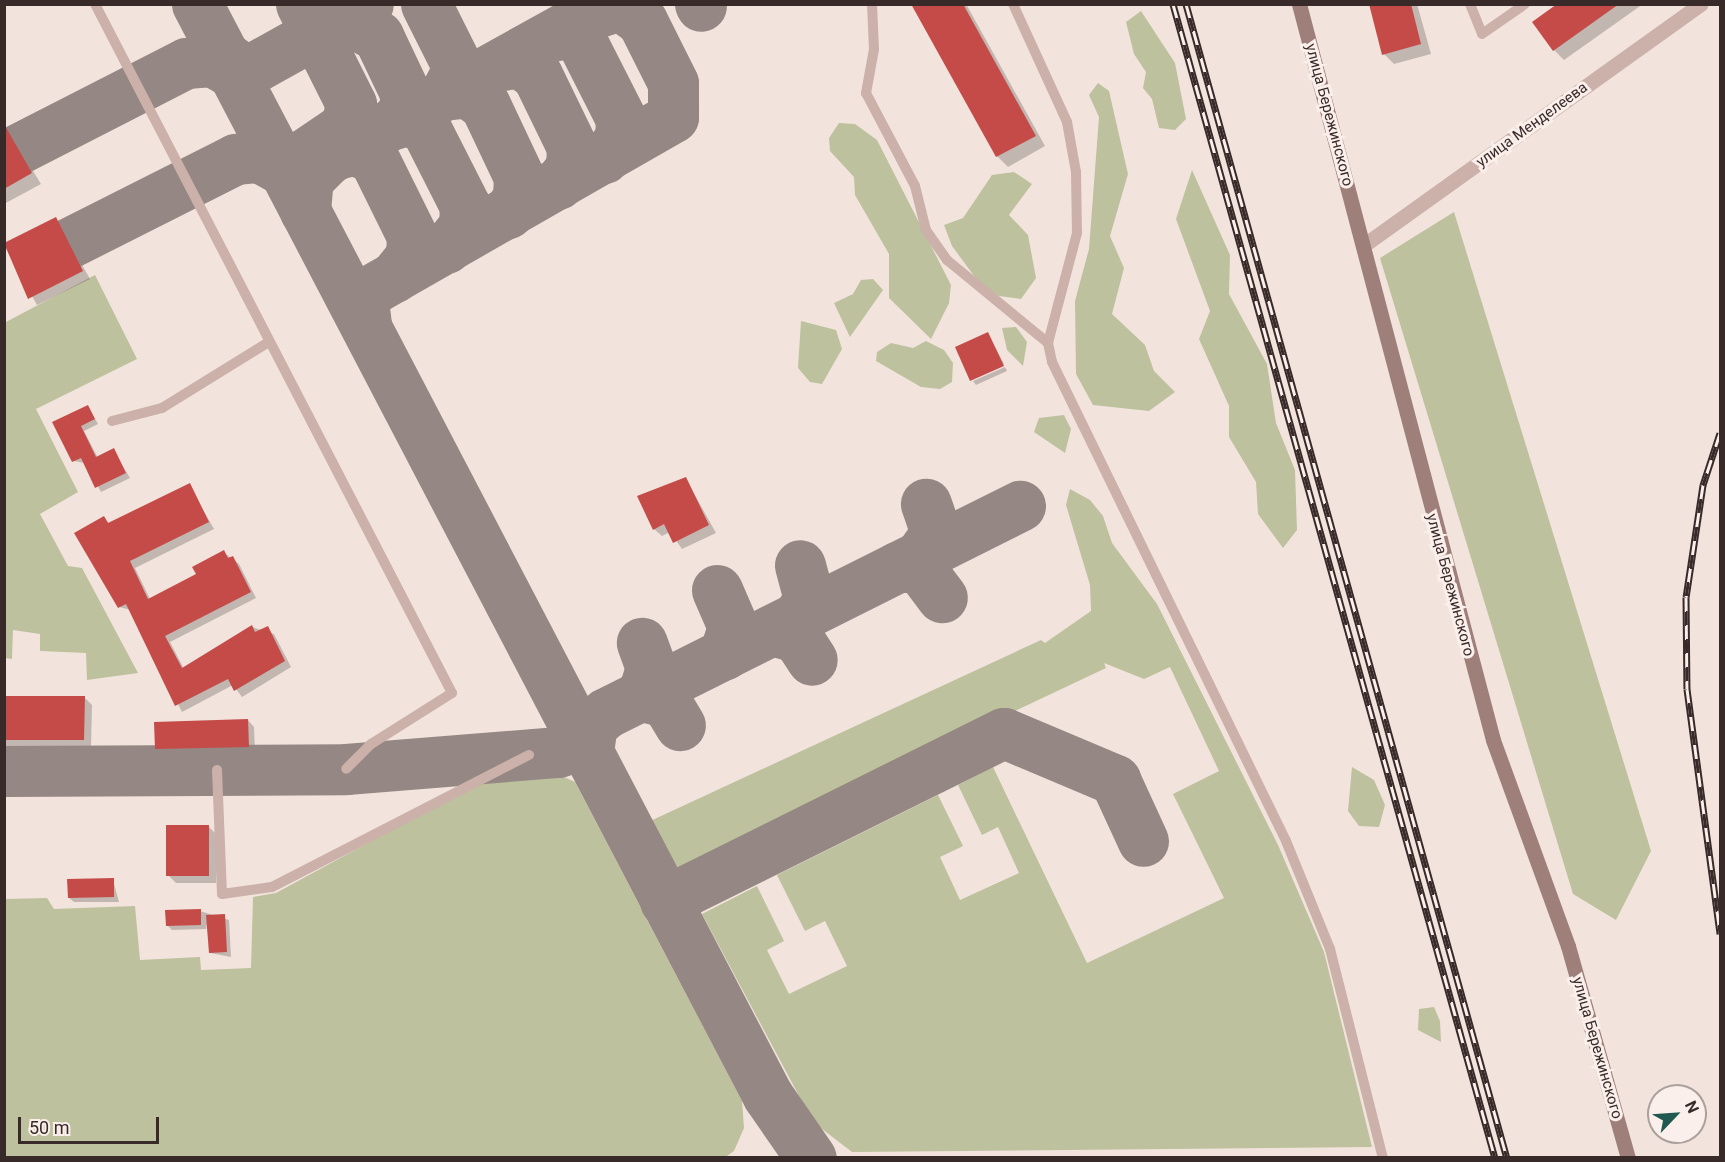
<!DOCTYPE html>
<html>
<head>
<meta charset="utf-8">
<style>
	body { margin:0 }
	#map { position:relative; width:1725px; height:1162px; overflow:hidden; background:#f2e4dd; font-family:Roboto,sans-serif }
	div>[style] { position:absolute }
	.green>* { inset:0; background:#bdc19d }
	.shadow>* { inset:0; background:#0003 }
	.taxiway>* { height:51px; margin:-25.5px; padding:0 25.5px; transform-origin:25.5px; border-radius:25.5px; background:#958783 }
	.building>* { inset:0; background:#c54b49 }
	.service>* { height:10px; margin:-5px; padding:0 5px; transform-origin:5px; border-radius:5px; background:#cbb1a9 }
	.minor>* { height:15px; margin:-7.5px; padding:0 7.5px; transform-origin:7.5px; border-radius:7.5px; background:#cbb1a9 }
	.secondary>* { height:15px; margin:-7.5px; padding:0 7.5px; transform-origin:7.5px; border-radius:7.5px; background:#9e7f7a }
	.rail>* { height:7px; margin-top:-3.5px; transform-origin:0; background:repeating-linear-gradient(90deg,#faefea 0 14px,#382a29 0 28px); box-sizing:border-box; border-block:2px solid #382a29 }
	span { translate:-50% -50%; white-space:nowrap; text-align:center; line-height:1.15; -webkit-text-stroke:6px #faefea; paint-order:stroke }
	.street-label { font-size:15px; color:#382a29 }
	.frame { position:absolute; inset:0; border:6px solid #382a29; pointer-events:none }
	.north { position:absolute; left:1647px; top:1084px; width:60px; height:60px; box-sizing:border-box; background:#faefea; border:2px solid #aca09d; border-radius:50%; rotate:65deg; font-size:16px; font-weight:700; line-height:24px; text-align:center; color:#382a29 }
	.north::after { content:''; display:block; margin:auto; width:21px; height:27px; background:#1f5950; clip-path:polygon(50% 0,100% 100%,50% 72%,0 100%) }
	.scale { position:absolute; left:18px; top:1117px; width:141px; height:27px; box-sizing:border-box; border:3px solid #382a29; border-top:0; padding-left:8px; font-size:18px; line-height:21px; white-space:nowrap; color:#382a29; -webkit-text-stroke:4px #faefea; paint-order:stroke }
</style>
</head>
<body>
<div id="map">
	<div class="green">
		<div style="clip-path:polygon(1141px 11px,1175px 63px,1186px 119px,1175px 130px,1159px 128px,1152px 99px,1143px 88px,1146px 72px,1134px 54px,1126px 22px)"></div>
		<div style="clip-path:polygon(1098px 83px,1109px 91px,1128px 174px,1110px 236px,1124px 268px,1112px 314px,1145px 345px,1154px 371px,1175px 392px,1149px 411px,1093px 405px,1076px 374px,1075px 301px,1089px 249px,1099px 117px,1089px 95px)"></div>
		<div style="clip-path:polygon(839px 123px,855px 124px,877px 140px,951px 285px,949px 303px,931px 339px,889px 298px,889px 254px,855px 195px,854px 177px,830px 151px,829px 138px)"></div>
		<div style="clip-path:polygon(1192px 170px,1230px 255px,1229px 294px,1267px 364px,1276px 423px,1295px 470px,1297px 530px,1283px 548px,1258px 514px,1256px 482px,1229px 437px,1229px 406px,1199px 339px,1210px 311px,1176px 219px)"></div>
		<div style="clip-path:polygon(1014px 172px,1032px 184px,1009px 215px,1028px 235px,1036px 278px,1021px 299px,999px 296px,980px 284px,952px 246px,944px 225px,963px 218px,992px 175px)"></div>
		<div style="clip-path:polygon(1454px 212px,1651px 851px,1616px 920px,1573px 894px,1380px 258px)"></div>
		<div style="clip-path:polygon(95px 275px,137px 359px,36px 409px,78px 492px,40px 514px,68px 566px,82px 568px,138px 673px,87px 680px,86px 653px,40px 651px,40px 634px,13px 630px,12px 659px,5px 658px,4px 323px)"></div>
		<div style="clip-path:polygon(873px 279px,883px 290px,850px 337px,834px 303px,853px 294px,861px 280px)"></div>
		<div style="clip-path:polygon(801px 321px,836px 330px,842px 349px,822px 384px,810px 382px,798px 368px)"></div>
		<div style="clip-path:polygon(1016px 327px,1027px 342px,1023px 366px,1007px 350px,1002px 328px)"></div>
		<div style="clip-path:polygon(926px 341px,944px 350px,953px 363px,952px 382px,940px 389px,921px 387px,876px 361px,877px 352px,891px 343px,913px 348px)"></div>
		<div style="clip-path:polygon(1064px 415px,1071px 429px,1065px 453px,1034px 432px,1039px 418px)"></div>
		<div style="clip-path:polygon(1070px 489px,1090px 500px,1103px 516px,1112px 543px,1157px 604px,1278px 845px,1324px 952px,1372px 1147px,852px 1152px,813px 1122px,702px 914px,757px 886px,784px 941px,767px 950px,789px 994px,847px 966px,825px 921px,805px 931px,777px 875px,938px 795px,963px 846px,940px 857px,960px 900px,1019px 873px,998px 827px,982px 835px,958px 785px,993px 767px,1087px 963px,1224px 898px,1173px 794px,1219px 771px,1170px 667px,1144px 679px,1104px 663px,1106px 668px,673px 872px,646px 823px,1041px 640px,1045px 643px,1091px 611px,1090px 585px,1066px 505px)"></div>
		<div style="clip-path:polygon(1352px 767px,1374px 780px,1385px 805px,1379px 827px,1359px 826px,1348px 811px)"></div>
		<div style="clip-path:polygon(547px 769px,575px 782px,742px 1101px,744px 1128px,734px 1151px,724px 1158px,5px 1157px,4px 899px,47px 898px,54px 909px,135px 906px,140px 960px,200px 957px,201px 970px,251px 968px,253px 897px,276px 893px,502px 770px)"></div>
		<div style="clip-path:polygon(1434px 1007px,1440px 1021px,1441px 1042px,1418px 1030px,1419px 1009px)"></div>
	</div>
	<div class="shadow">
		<div style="clip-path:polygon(913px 4px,966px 4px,1045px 146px,1008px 167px,997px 156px)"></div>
		<div style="clip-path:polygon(1371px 4px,1417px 4px,1431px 54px,1394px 64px,1384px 54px)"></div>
		<div style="clip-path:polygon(1560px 4px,1643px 4px,1564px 60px,1554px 50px)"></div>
		<div style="clip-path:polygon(4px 124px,41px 184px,4px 204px)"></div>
		<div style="clip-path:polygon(56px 219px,90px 279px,37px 305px,4px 245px)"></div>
		<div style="clip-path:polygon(988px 334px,1004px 364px,971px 379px)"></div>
		<div style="clip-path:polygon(1005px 367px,1007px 371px,976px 385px,973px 381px)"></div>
		<div style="clip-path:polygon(88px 406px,98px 424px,84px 431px,98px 458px,113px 450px,130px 478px,101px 492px,85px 463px,73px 461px,54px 423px)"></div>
		<div style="clip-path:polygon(686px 479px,716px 533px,682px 549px,670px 532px,662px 536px,654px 529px)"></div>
		<div style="clip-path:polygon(189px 485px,214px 529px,135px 568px,150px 599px,198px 575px,223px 552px,239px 564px,256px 598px,170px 642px,184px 669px,252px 627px,274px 634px,291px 667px,242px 697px,233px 685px,182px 712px,131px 610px,119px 607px,104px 518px,110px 524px)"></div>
		<div style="clip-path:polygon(84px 697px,92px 705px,91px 747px,4px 748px,4px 698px)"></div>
		<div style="clip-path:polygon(248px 720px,254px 727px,255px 753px,163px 755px,156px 748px)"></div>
		<div style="clip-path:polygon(208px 826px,216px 834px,216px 883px,176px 883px,168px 875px)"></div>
		<div style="clip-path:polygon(113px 880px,119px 902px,74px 902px,69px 898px)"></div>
		<div style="clip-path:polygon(200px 911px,229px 920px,231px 957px,210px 953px,208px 918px,206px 929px,172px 930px,167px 925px)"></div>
	</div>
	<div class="taxiway">
		<div style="left:197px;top:4px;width:1232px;rotate:62.4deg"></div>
		<div style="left:768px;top:1096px;width:75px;rotate:55.3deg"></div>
		<div style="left:301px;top:4px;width:112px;rotate:63.4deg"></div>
		<div style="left:351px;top:104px;width:23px;rotate:103deg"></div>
		<div style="left:346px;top:126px;width:48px;rotate:146deg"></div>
		<div style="left:426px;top:4px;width:72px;rotate:63.4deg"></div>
		<div style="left:458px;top:68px;width:30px;rotate:117deg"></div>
		<div style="left:700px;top:4px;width:2px;rotate:63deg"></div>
		<div style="left:331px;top:25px;width:26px"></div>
		<div style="left:357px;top:25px;width:24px;rotate:28deg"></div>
		<div style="left:378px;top:36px;width:68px;rotate:64.6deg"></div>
		<div style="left:407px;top:97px;width:20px;rotate:108deg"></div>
		<div style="left:401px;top:116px;width:14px;rotate:141deg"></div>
		<div style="left:552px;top:36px;width:16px;rotate:-11deg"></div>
		<div style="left:568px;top:33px;width:15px;rotate:28deg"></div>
		<div style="left:581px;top:40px;width:89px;rotate:63.1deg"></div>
		<div style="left:621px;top:119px;width:20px;rotate:93deg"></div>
		<div style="left:620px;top:139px;width:25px;rotate:130deg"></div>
		<div style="left:223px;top:55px;width:21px;rotate:35deg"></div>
		<div style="left:240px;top:67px;width:15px"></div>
		<div style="left:255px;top:67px;width:129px;rotate:-29.1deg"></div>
		<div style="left:497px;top:66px;width:22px;rotate:-10deg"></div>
		<div style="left:519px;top:62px;width:22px;rotate:36deg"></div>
		<div style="left:537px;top:75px;width:80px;rotate:64.1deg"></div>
		<div style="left:572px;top:147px;width:20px;rotate:93deg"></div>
		<div style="left:571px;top:167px;width:21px;rotate:127deg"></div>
		<div style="left:444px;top:95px;width:23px;rotate:-7deg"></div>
		<div style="left:467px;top:92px;width:22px;rotate:36deg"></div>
		<div style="left:485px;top:105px;width:80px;rotate:64.7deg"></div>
		<div style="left:519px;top:177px;width:20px;rotate:93deg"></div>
		<div style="left:518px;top:197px;width:19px;rotate:122deg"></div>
		<div style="left:390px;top:125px;width:17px;rotate:-17deg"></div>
		<div style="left:406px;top:120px;width:20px;rotate:20deg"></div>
		<div style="left:425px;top:127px;width:89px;rotate:63.1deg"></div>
		<div style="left:465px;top:206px;width:20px;rotate:93deg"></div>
		<div style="left:464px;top:226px;width:28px;rotate:129deg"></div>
		<div style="left:18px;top:149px;width:189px;rotate:-27.1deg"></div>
		<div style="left:186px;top:63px;width:26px;rotate:-4deg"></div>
		<div style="left:212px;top:61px;width:24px;rotate:30deg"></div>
		<div style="left:336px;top:154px;width:17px;rotate:-13deg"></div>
		<div style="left:353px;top:150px;width:21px;rotate:19deg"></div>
		<div style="left:373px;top:157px;width:88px;rotate:63.7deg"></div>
		<div style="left:412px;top:236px;width:20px;rotate:93deg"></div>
		<div style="left:411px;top:256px;width:27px;rotate:129deg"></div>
		<div style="left:305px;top:211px;width:32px;rotate:-85deg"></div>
		<div style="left:308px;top:179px;width:28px;rotate:-45deg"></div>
		<div style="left:328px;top:159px;width:295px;rotate:-29deg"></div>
		<div style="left:586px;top:16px;width:36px;rotate:-18deg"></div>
		<div style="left:620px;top:5px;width:27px;rotate:36deg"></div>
		<div style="left:642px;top:21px;width:69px;rotate:63.4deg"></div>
		<div style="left:673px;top:83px;width:34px;rotate:90deg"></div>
		<div style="left:673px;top:117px;width:348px;rotate:150.2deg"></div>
		<div style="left:371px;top:290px;width:13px;rotate:129deg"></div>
		<div style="left:363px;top:300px;width:26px;rotate:83deg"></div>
		<div style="left:69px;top:243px;width:186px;rotate:-26.8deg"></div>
		<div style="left:235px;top:159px;width:24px;rotate:-5deg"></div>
		<div style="left:259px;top:157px;width:29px;rotate:29deg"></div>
		<div style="left:919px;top:557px;width:29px;rotate:-55deg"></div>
		<div style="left:936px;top:533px;width:31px;rotate:-109deg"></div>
		<div style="left:897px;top:567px;width:22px"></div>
		<div style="left:919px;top:567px;width:38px;rotate:53deg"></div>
		<div style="left:717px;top:590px;width:40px;rotate:66.6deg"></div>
		<div style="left:733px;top:627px;width:29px;rotate:108deg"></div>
		<div style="left:797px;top:618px;width:22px;rotate:-58deg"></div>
		<div style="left:809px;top:599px;width:35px;rotate:-105deg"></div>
		<div style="left:772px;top:630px;width:26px;rotate:16deg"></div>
		<div style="left:797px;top:637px;width:27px;rotate:57deg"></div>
		<div style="left:642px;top:696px;width:29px;rotate:-72deg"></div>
		<div style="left:651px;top:668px;width:27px;rotate:-110deg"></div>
		<div style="left:642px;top:696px;width:25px;rotate:14deg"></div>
		<div style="left:666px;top:702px;width:27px;rotate:59deg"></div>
		<div style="left:588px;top:752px;width:27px;rotate:-82deg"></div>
		<div style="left:592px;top:725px;width:18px;rotate:-41deg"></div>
		<div style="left:606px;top:713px;width:463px;rotate:-26.6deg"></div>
		<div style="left:4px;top:771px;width:342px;rotate:-0.3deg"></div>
		<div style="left:346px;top:769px;width:213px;rotate:-4.6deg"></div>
		<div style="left:558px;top:752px;width:26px;rotate:-18deg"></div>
		<div style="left:665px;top:901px;width:378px;rotate:-26.4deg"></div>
		<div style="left:1004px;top:733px;width:121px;rotate:22.9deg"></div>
		<div style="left:1115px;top:780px;width:67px;rotate:65.3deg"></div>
	</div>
	<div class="building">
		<div style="clip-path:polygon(911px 4px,963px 4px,1036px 136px,996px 157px)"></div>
		<div style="clip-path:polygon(1369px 4px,1411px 4px,1421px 44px,1382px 55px)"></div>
		<div style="clip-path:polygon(1557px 4px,1619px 4px,1553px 51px,1532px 22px)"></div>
		<div style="clip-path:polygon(4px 124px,32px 173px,4px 189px)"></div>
		<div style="clip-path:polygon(56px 217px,83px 271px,28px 299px,4px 243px)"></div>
		<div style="clip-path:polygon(988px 332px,1004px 366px,970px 381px,955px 347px)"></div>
		<div style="clip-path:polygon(88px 405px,95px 419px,81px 426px,96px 457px,114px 448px,126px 473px,95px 488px,81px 458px,72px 462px,52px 422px)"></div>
		<div style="clip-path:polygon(686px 477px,709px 525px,673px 543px,664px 524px,653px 530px,637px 496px)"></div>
		<div style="clip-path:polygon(190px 483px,209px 522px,130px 561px,148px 599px,196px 574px,192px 567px,224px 550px,228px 558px,233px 556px,251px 592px,165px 636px,182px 668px,252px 625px,255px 632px,268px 626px,285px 661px,234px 691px,228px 679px,175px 706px,126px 604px,118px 608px,74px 533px,104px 516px,108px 523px)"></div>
		<div style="clip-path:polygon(4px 696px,85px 696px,84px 740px,4px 740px)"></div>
		<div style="clip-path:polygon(248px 719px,249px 747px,155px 749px,154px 722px)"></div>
		<div style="clip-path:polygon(166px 825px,209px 825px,209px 876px,166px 876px)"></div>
		<div style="clip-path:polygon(114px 878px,114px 897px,68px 898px,67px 879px)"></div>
		<div style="clip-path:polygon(201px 909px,201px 925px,166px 926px,165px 910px)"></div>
		<div style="clip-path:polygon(225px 914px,227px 952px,209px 953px,206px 915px)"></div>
	</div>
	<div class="service">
		<div style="left:95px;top:4px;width:776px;rotate:62.61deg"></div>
		<div style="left:452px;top:693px;width:96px;rotate:147.8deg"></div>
		<div style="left:371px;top:744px;width:35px;rotate:135deg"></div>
		<div style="left:872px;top:4px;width:45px;rotate:87.5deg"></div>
		<div style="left:874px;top:49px;width:45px;rotate:100.3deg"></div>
		<div style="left:866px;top:93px;width:105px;rotate:62.2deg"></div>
		<div style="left:915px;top:186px;width:45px;rotate:76deg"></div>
		<div style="left:926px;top:230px;width:37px;rotate:55deg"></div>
		<div style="left:947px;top:260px;width:131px;rotate:39.4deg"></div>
		<div style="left:1048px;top:343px;width:19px;rotate:78deg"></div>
		<div style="left:1052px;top:362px;width:533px;rotate:63.96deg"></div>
		<div style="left:1286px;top:841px;width:117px;rotate:67.8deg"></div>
		<div style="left:1330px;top:949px;width:216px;rotate:75.8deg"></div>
		<div style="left:1013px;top:4px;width:130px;rotate:65.4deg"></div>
		<div style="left:1067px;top:122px;width:51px;rotate:79.8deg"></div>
		<div style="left:1076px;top:172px;width:61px;rotate:89.1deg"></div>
		<div style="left:1077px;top:233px;width:114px;rotate:104.8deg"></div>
		<div style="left:1470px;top:4px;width:32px;rotate:68deg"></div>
		<div style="left:1482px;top:34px;width:52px;rotate:-34.9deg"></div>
		<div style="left:112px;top:421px;width:52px;rotate:-14.6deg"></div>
		<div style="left:162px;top:408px;width:126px;rotate:-31.7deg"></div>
		<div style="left:217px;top:770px;width:124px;rotate:87.7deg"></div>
		<div style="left:222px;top:894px;width:50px;rotate:-8deg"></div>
		<div style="left:272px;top:887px;width:289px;rotate:-27.2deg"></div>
	</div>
	<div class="minor">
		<div style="left:1364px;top:245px;width:414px;rotate:-35.6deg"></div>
	</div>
	<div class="secondary">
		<div style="left:1299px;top:4px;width:761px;rotate:75.23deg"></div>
		<div style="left:1493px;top:740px;width:219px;rotate:70deg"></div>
		<div style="left:1568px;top:946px;width:220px;rotate:74.2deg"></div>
	</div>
	<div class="rail">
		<div style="left:1173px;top:4px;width:1198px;rotate:74.41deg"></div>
		<div style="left:1186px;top:4px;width:1198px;rotate:74.46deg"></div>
		<div style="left:1720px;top:433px;width:55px;rotate:108.1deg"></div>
		<div style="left:1703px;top:485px;width:113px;rotate:98.6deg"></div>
		<div style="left:1686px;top:597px;width:92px;rotate:89.4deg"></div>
		<div style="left:1687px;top:689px;width:247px;rotate:82.3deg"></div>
	</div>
	<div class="street-label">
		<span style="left:1329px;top:115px;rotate:75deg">улица Бережинского</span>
		<span style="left:1532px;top:125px;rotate:-36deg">улица Менделеева</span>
		<span style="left:1450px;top:585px;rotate:75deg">улица Бережинского</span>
		<span style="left:1597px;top:1048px;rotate:74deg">улица Бережинского</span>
	</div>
	<div class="frame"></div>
	<div class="north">N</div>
	<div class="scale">50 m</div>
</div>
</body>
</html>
